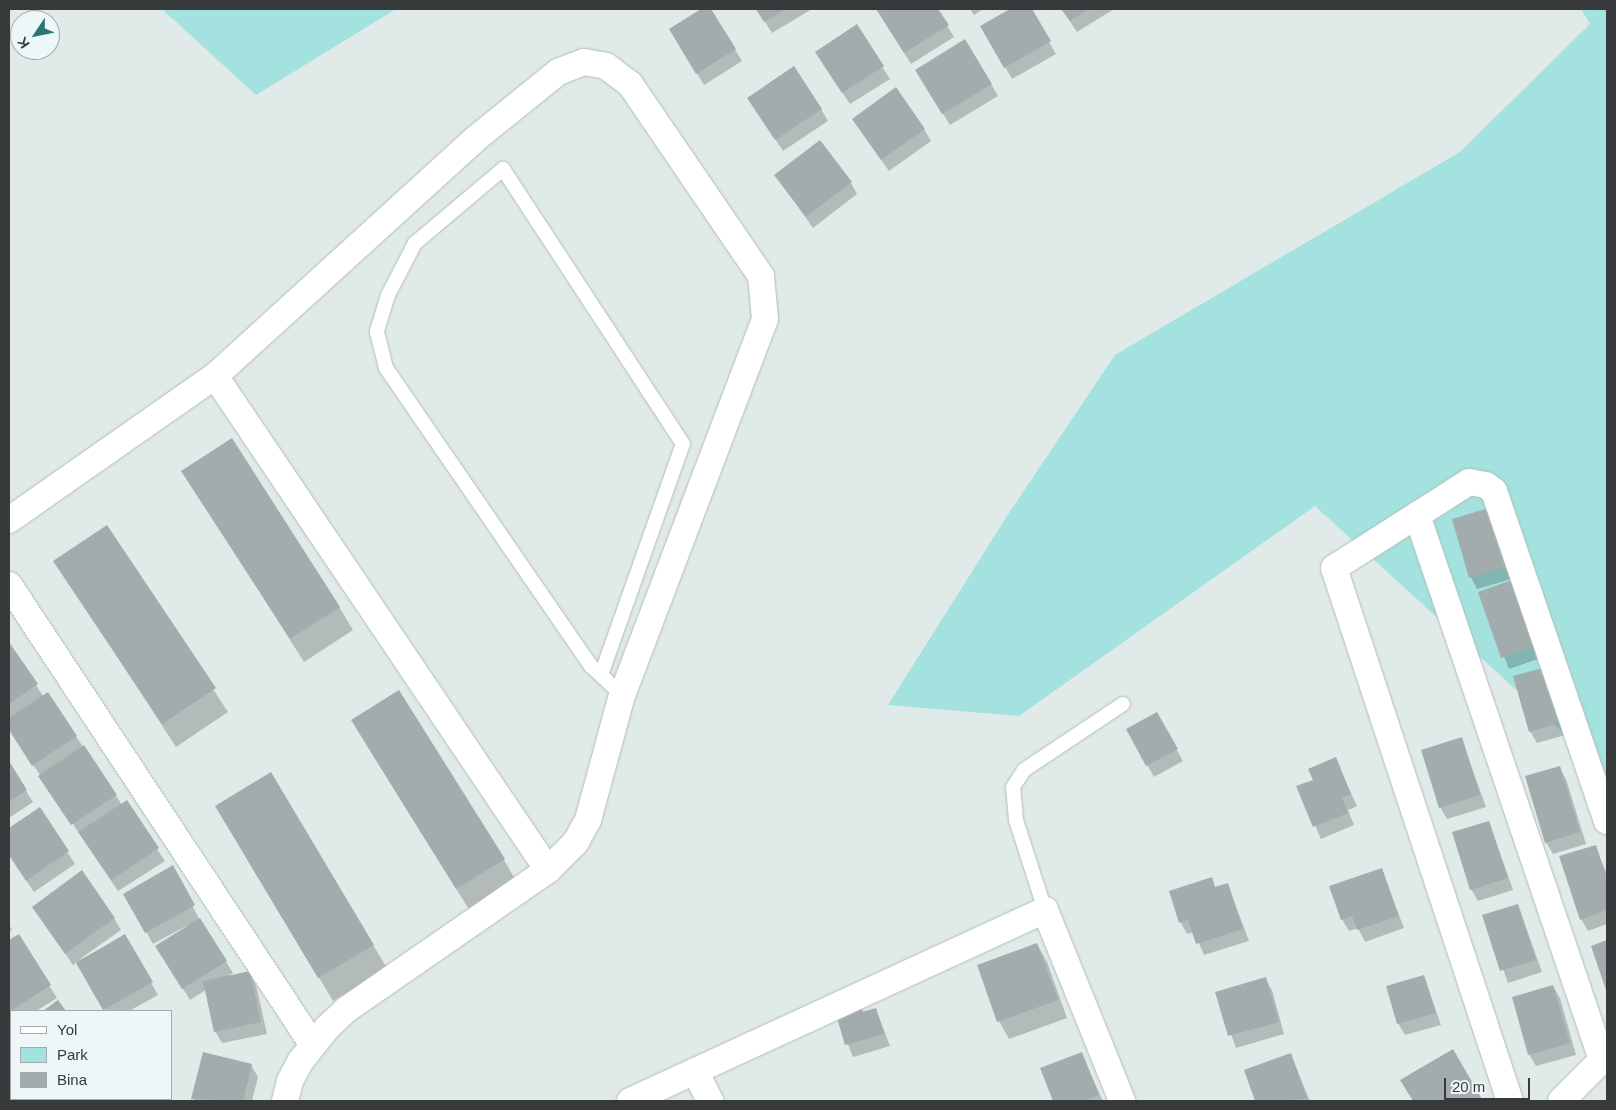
<!DOCTYPE html>
<html>
<head>
<meta charset="utf-8">
<style>
	body { margin:0 }
	#map { position:relative; width:1616px; height:1110px; overflow:hidden; background:#e0eae9; font-family:Helvetica,sans-serif }
	div>[style] { position:absolute }
	.green>* { inset:0; background:#a3e2df }
	.shadow>* { inset:0; background:#0003 }
	.building>* { inset:0; background:#a3acac }
	.roads { filter:drop-shadow(0 0 1px #b3bdbc) drop-shadow(0 0 1px #b3bdbc) }
	.service>* { height:14px; margin:-7px; padding:0 7px; transform-origin:7px; border-radius:7px; background:#fff }
	.minor>* { height:26px; margin:-13px; padding:0 13px; transform-origin:13px; border-radius:13px; background:#fff }
	span { translate:-50% -50%; white-space:nowrap; text-align:center; line-height:1.15; -webkit-text-stroke:5px #edf7f7; paint-order:stroke }
	.frame { position:absolute; inset:0; border:10px solid #363a3a; pointer-events:none }
	.legend { position:absolute; left:10px; top:1010px; width:162px; height:90px; box-sizing:border-box; background:#edf7f7; border:1px solid #a4abab; margin:0; padding:6px 9px; list-style:none; font-size:15px; color:#363a3a }
	.legend li { display:flex; align-items:center; gap:10px; height:25px }
	.legend b { width:25px; border:1px solid #a4abab }
	.north { position:absolute; left:10px; top:10px; width:50px; height:50px; box-sizing:border-box; background:#edf7f7; border:1px solid #a4abab; border-radius:50%; rotate:236deg; font-size:14px; font-weight:700; line-height:20px; text-align:center; color:#363a3a }
	.north::after { content:''; display:block; margin:auto; width:18px; height:22px; background:#2b7574; clip-path:polygon(50% 0,100% 100%,50% 72%,0 100%) }
	.scale { position:absolute; left:1444px; top:1078px; width:86px; height:22px; box-sizing:border-box; border:2px solid #363a3a; border-top:0; padding-left:6px; font-size:15px; line-height:18px; white-space:nowrap; color:#363a3a; -webkit-text-stroke:4px #edf7f7; paint-order:stroke }
</style>
</head>
<body>
<div id="map">
	<div class="green">
		<div style="clip-path:polygon(162px 9px,396px 9px,256px 95px)"></div>
		<div style="clip-path:polygon(1581px 9px,1607px 9px,1607px 791px,1570px 739px,1315px 506px,1019px 716px,888px 705px,1007px 516px,1115px 355px,1460px 152px,1590px 24px)"></div>
	</div>
	<div class="shadow">
		<div style="clip-path:polygon(704px 9px,710px 9px,742px 61px,704px 85px,670px 29px)"></div>
		<div style="clip-path:polygon(757px 9px,812px 9px,772px 33px)"></div>
		<div style="clip-path:polygon(877px 9px,937px 9px,954px 37px,911px 64px)"></div>
		<div style="clip-path:polygon(970px 9px,983px 9px,974px 15px)"></div>
		<div style="clip-path:polygon(1013px 9px,1030px 9px,1056px 54px,1012px 79px,982px 27px)"></div>
		<div style="clip-path:polygon(1062px 9px,1114px 9px,1077px 32px)"></div>
		<div style="clip-path:polygon(856px 26px,890px 79px,850px 104px,823px 64px)"></div>
		<div style="clip-path:polygon(923px 82px,991px 84px,998px 96px,950px 125px)"></div>
		<div style="clip-path:polygon(821px 109px,828px 121px,783px 151px,756px 110px)"></div>
		<div style="clip-path:polygon(853px 119px,924px 129px,931px 141px,889px 171px)"></div>
		<div style="clip-path:polygon(776px 176px,851px 183px,857px 194px,813px 228px)"></div>
		<div style="clip-path:polygon(183px 471px,339px 607px,353px 630px,304px 662px)"></div>
		<div style="clip-path:polygon(1492px 509px,1515px 578px,1477px 589px,1471px 577px)"></div>
		<div style="clip-path:polygon(107px 526px,228px 712px,176px 747px,55px 561px)"></div>
		<div style="clip-path:polygon(1479px 593px,1547px 656px,1509px 669px)"></div>
		<div style="clip-path:polygon(9px 644px,43px 696px,47px 693px,122px 805px,126px 802px,165px 861px,118px 891px,9px 729px)"></div>
		<div style="clip-path:polygon(1546px 668px,1569px 734px,1537px 743px,1530px 731px)"></div>
		<div style="clip-path:polygon(1157px 714px,1183px 761px,1154px 777px,1128px 730px)"></div>
		<div style="clip-path:polygon(1461px 738px,1486px 807px,1447px 819px,1440px 807px)"></div>
		<div style="clip-path:polygon(366px 744px,504px 860px,517px 883px,470px 911px)"></div>
		<div style="clip-path:polygon(1335px 759px,1357px 806px,1348px 810px,1354px 825px,1321px 839px,1298px 787px,1314px 780px)"></div>
		<div style="clip-path:polygon(9px 764px,33px 802px,9px 818px)"></div>
		<div style="clip-path:polygon(1559px 767px,1566px 779px,1586px 844px,1553px 854px,1546px 842px)"></div>
		<div style="clip-path:polygon(40px 809px,75px 864px,34px 892px,9px 855px,9px 829px)"></div>
		<div style="clip-path:polygon(1489px 822px,1513px 890px,1478px 901px,1471px 889px)"></div>
		<div style="clip-path:polygon(230px 829px,373px 945px,387px 968px,333px 1001px)"></div>
		<div style="clip-path:polygon(1595px 846px,1607px 874px,1607px 924px,1588px 931px,1581px 919px)"></div>
		<div style="clip-path:polygon(173px 867px,199px 919px,233px 973px,226px 977px,250px 973px,256px 985px,267px 1034px,222px 1043px,215px 1031px,206px 990px,190px 1000px,164px 958px,188px 925px,153px 944px,125px 894px)"></div>
		<div style="clip-path:polygon(1381px 870px,1404px 928px,1365px 942px,1358px 928px,1349px 931px,1342px 919px)"></div>
		<div style="clip-path:polygon(1211px 879px,1216px 888px,1228px 885px,1249px 941px,1204px 955px,1194px 932px,1187px 934px,1181px 923px,1171px 892px)"></div>
		<div style="clip-path:polygon(1518px 905px,1542px 972px,1508px 983px,1484px 915px)"></div>
		<div style="clip-path:polygon(33px 907px,114px 918px,121px 930px,77px 961px,125px 936px,158px 995px,129px 1011px,105px 1011px,77px 962px,73px 965px)"></div>
		<div style="clip-path:polygon(9px 924px,12px 930px,9px 932px)"></div>
		<div style="clip-path:polygon(18px 936px,57px 998px,36px 1011px,11px 1011px,10px 1028px,9px 942px)"></div>
		<div style="clip-path:polygon(1037px 944px,1047px 962px,1067px 1018px,1009px 1039px,999px 1021px)"></div>
		<div style="clip-path:polygon(1424px 976px,1441px 1025px,1405px 1035px,1398px 1023px)"></div>
		<div style="clip-path:polygon(1265px 979px,1272px 990px,1284px 1034px,1236px 1048px,1216px 993px)"></div>
		<div style="clip-path:polygon(1553px 986px,1560px 998px,1576px 1055px,1536px 1066px,1529px 1054px)"></div>
		<div style="clip-path:polygon(859px 1003px,864px 1013px,876px 1009px,890px 1046px,853px 1057px,838px 1019px)"></div>
		<div style="clip-path:polygon(1452px 1051px,1481px 1101px,1414px 1101px,1402px 1080px)"></div>
		<div style="clip-path:polygon(1081px 1053px,1103px 1101px,1054px 1101px,1042px 1069px)"></div>
		<div style="clip-path:polygon(204px 1054px,251px 1065px,258px 1077px,252px 1101px,194px 1101px)"></div>
		<div style="clip-path:polygon(1291px 1055px,1310px 1101px,1256px 1101px,1245px 1070px)"></div>
	</div>
	<div class="building">
		<div style="clip-path:polygon(701px 9px,711px 9px,736px 49px,696px 74px,669px 29px)"></div>
		<div style="clip-path:polygon(756px 9px,786px 9px,764px 22px)"></div>
		<div style="clip-path:polygon(876px 9px,938px 9px,949px 25px,904px 53px)"></div>
		<div style="clip-path:polygon(1010px 9px,1032px 9px,1051px 41px,1004px 68px,980px 26px)"></div>
		<div style="clip-path:polygon(1061px 9px,1089px 9px,1070px 21px)"></div>
		<div style="clip-path:polygon(857px 24px,884px 66px,842px 93px,815px 52px)"></div>
		<div style="clip-path:polygon(965px 39px,992px 84px,942px 114px,915px 70px)"></div>
		<div style="clip-path:polygon(794px 66px,822px 109px,775px 140px,747px 98px)"></div>
		<div style="clip-path:polygon(896px 87px,925px 129px,881px 160px,852px 119px)"></div>
		<div style="clip-path:polygon(820px 140px,852px 182px,806px 217px,774px 175px)"></div>
		<div style="clip-path:polygon(232px 438px,340px 607px,290px 639px,181px 471px)"></div>
		<div style="clip-path:polygon(1492px 507px,1509px 566px,1469px 578px,1452px 519px)"></div>
		<div style="clip-path:polygon(107px 525px,216px 688px,162px 724px,53px 561px)"></div>
		<div style="clip-path:polygon(1518px 578px,1541px 644px,1501px 658px,1478px 592px)"></div>
		<div style="clip-path:polygon(9px 642px,38px 684px,9px 704px)"></div>
		<div style="clip-path:polygon(1546px 667px,1563px 722px,1529px 732px,1513px 676px)"></div>
		<div style="clip-path:polygon(399px 690px,505px 859px,456px 889px,351px 720px)"></div>
		<div style="clip-path:polygon(48px 692px,77px 736px,32px 766px,9px 730px,9px 718px)"></div>
		<div style="clip-path:polygon(1157px 712px,1178px 749px,1146px 766px,1126px 729px)"></div>
		<div style="clip-path:polygon(1462px 737px,1480px 795px,1439px 808px,1421px 750px)"></div>
		<div style="clip-path:polygon(84px 745px,117px 795px,71px 825px,38px 776px)"></div>
		<div style="clip-path:polygon(1336px 757px,1351px 794px,1342px 798px,1348px 813px,1313px 827px,1296px 786px,1313px 780px,1308px 769px)"></div>
		<div style="clip-path:polygon(9px 761px,27px 790px,9px 802px)"></div>
		<div style="clip-path:polygon(1560px 766px,1580px 832px,1545px 843px,1525px 776px)"></div>
		<div style="clip-path:polygon(271px 772px,374px 945px,318px 978px,215px 806px)"></div>
		<div style="clip-path:polygon(127px 800px,159px 848px,111px 880px,78px 832px)"></div>
		<div style="clip-path:polygon(40px 807px,69px 851px,26px 881px,9px 855px,9px 828px)"></div>
		<div style="clip-path:polygon(1489px 821px,1508px 878px,1470px 890px,1452px 832px)"></div>
		<div style="clip-path:polygon(1596px 845px,1607px 879px,1607px 910px,1580px 920px,1559px 856px)"></div>
		<div style="clip-path:polygon(173px 865px,195px 905px,145px 933px,123px 894px)"></div>
		<div style="clip-path:polygon(1382px 868px,1399px 916px,1357px 930px,1352px 916px,1341px 920px,1329px 886px)"></div>
		<div style="clip-path:polygon(82px 870px,115px 918px,65px 954px,32px 907px)"></div>
		<div style="clip-path:polygon(1212px 877px,1215px 887px,1228px 883px,1243px 929px,1196px 944px,1188px 920px,1179px 923px,1169px 891px)"></div>
		<div style="clip-path:polygon(1518px 904px,1536px 960px,1500px 971px,1482px 915px)"></div>
		<div style="clip-path:polygon(200px 918px,227px 961px,182px 989px,155px 946px)"></div>
		<div style="clip-path:polygon(19px 934px,51px 985px,9px 1012px,9px 940px)"></div>
		<div style="clip-path:polygon(125px 934px,153px 982px,103px 1010px,76px 963px)"></div>
		<div style="clip-path:polygon(1607px 940px,1607px 993px,1591px 946px)"></div>
		<div style="clip-path:polygon(1037px 943px,1058px 1000px,997px 1022px,977px 965px)"></div>
		<div style="clip-path:polygon(250px 971px,261px 1022px,214px 1032px,203px 981px)"></div>
		<div style="clip-path:polygon(1424px 975px,1436px 1013px,1397px 1024px,1386px 986px)"></div>
		<div style="clip-path:polygon(1266px 977px,1279px 1022px,1228px 1036px,1215px 992px)"></div>
		<div style="clip-path:polygon(1553px 985px,1570px 1043px,1528px 1055px,1512px 997px)"></div>
		<div style="clip-path:polygon(58px 1000px,66px 1011px,43px 1011px)"></div>
		<div style="clip-path:polygon(859px 1002px,862px 1012px,876px 1008px,884px 1034px,845px 1045px,837px 1018px)"></div>
		<div style="clip-path:polygon(1453px 1049px,1483px 1101px,1413px 1101px,1400px 1080px)"></div>
		<div style="clip-path:polygon(203px 1052px,252px 1064px,243px 1101px,191px 1099px)"></div>
		<div style="clip-path:polygon(1082px 1052px,1099px 1095px,1084px 1101px,1053px 1101px,1040px 1068px)"></div>
		<div style="clip-path:polygon(1291px 1053px,1307px 1099px,1255px 1101px,1244px 1070px)"></div>
	</div>
	<div class="roads">
		<div class="service">
			<div style="left:601px;top:675px;width:245px;rotate:-70.5deg"></div>
			<div style="left:683px;top:444px;width:329px;rotate:-123.2deg"></div>
			<div style="left:503px;top:169px;width:115px;rotate:139.9deg"></div>
			<div style="left:415px;top:243px;width:59px;rotate:117.4deg"></div>
			<div style="left:388px;top:295px;width:39px;rotate:107deg"></div>
			<div style="left:377px;top:332px;width:37px;rotate:76deg"></div>
			<div style="left:386px;top:368px;width:362px;rotate:55.5deg"></div>
			<div style="left:591px;top:666px;width:42px;rotate:43.1deg"></div>
			<div style="left:1045px;top:910px;width:95px;rotate:-107.9deg"></div>
			<div style="left:1016px;top:820px;width:33px;rotate:-95deg"></div>
			<div style="left:1013px;top:787px;width:20px;rotate:-57deg"></div>
			<div style="left:1024px;top:770px;width:119px;rotate:-33.7deg"></div>
		</div>
		<div class="minor">
			<div style="left:215px;top:376px;width:596px;rotate:56.02deg"></div>
			<div style="left:1417px;top:515px;width:576px;rotate:71.25deg"></div>
			<div style="left:9px;top:520px;width:251px;rotate:-35deg"></div>
			<div style="left:215px;top:376px;width:350px;rotate:-42.3deg"></div>
			<div style="left:474px;top:140px;width:108px;rotate:-39deg"></div>
			<div style="left:558px;top:72px;width:28px;rotate:-21deg"></div>
			<div style="left:584px;top:62px;width:22px;rotate:10deg"></div>
			<div style="left:606px;top:66px;width:30px;rotate:37deg"></div>
			<div style="left:630px;top:84px;width:232px;rotate:55.7deg"></div>
			<div style="left:761px;top:276px;width:43px;rotate:84.7deg"></div>
			<div style="left:765px;top:319px;width:402px;rotate:110.8deg"></div>
			<div style="left:622px;top:695px;width:130px;rotate:105.2deg"></div>
			<div style="left:588px;top:820px;width:25px;rotate:119deg"></div>
			<div style="left:576px;top:842px;width:40px;rotate:135deg"></div>
			<div style="left:548px;top:870px;width:246px;rotate:145.3deg"></div>
			<div style="left:346px;top:1010px;width:26px;rotate:137deg"></div>
			<div style="left:327px;top:1028px;width:43px;rotate:128.5deg"></div>
			<div style="left:300px;top:1062px;width:21px;rotate:118deg"></div>
			<div style="left:290px;top:1081px;width:21px;rotate:104deg"></div>
			<div style="left:9px;top:585px;width:551px;rotate:56.54deg"></div>
			<div style="left:695px;top:1071px;width:34px;rotate:63deg"></div>
			<div style="left:630px;top:1101px;width:457px;rotate:-24.7deg"></div>
			<div style="left:1045px;top:910px;width:206px;rotate:68deg"></div>
			<div style="left:1510px;top:1101px;width:561px;rotate:-108.27deg"></div>
			<div style="left:1334px;top:568px;width:160px;rotate:-32.5deg"></div>
			<div style="left:1469px;top:482px;width:17px;rotate:10deg"></div>
			<div style="left:1486px;top:485px;width:10px;rotate:37deg"></div>
			<div style="left:1494px;top:491px;width:349px;rotate:71.1deg"></div>
			<div style="left:1561px;top:1101px;width:65px;rotate:-45deg"></div>
		</div>
	</div>
	<div class="frame"></div>
	<ul class="legend">
	<li><b style="height:6px;background:#fff"></b>Yol</li>
	<li><b style="height:14px;background:#a3e2df"></b>Park</li>
	<li><b style="height:14px;background:#a3acac"></b>Bina</li>
	</ul>
	<div class="north">K</div>
	<div class="scale">20 m</div>
</div>
</body>
</html>
